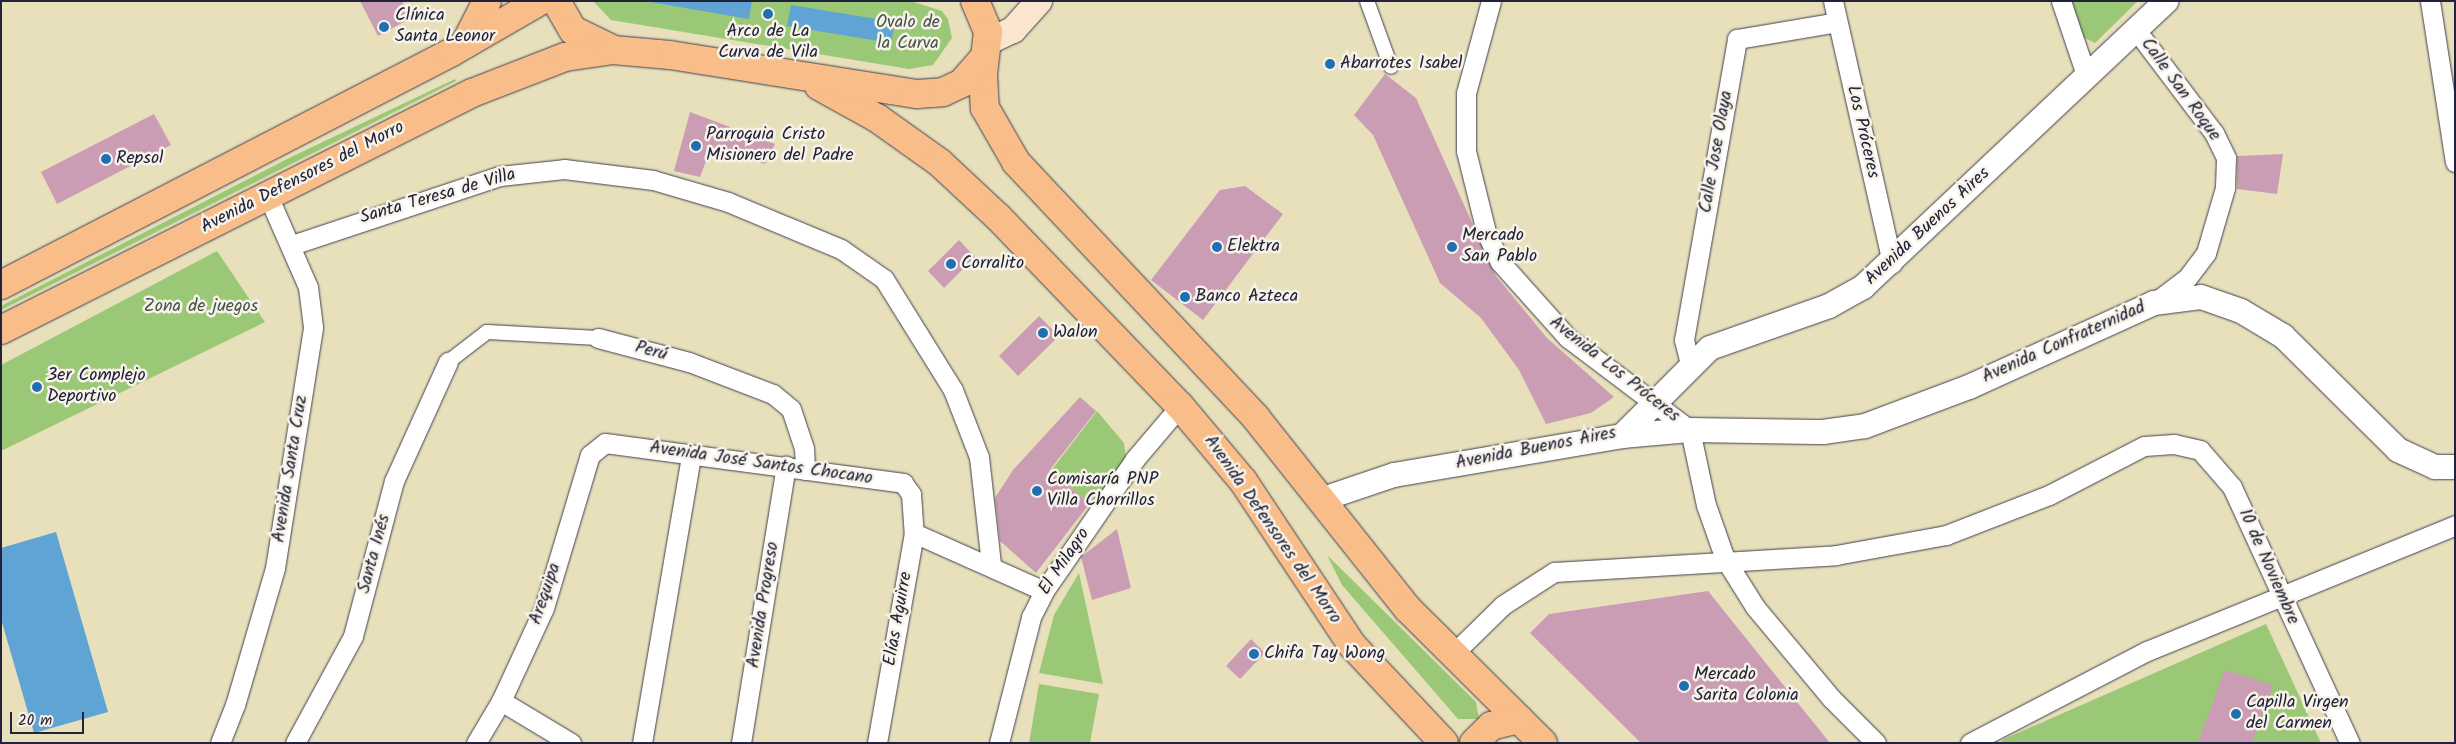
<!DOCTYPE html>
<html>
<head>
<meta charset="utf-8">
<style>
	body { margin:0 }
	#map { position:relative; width:2456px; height:744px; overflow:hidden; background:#e8e0bb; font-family:Kalam,sans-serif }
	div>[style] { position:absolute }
	.green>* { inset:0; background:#9bc876 }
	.water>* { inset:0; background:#5fa4d4 }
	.building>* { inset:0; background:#cb9db5 }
	.roads { filter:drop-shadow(0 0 1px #403e4e) drop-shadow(0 0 1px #403e4e) }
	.pedestrian>* { height:14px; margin:-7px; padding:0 7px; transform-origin:7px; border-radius:7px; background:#fff }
	.minor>* { height:19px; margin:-9.5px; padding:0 9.5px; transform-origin:9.5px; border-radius:9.5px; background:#fff }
	.tertiary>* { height:24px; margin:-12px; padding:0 12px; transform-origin:12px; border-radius:12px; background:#fff }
	.secondary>* { height:26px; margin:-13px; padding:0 13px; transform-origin:13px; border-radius:13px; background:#fce5cf }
	.primary>* { height:28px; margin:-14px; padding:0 14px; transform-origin:14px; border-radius:14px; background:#f8bd88 }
	.dots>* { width:14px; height:14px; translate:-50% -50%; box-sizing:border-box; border:2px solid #f7f3e8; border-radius:50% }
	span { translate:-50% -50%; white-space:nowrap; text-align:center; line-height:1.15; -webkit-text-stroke:5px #f7f3e8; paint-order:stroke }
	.poi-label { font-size:18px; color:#22223b }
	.left { translate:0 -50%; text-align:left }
	.park-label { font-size:18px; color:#46544d }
	.street-label { font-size:18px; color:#22223b }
	.frame { position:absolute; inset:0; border:2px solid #22223b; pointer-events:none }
	.scale { position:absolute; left:10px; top:712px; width:74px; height:22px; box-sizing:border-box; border:2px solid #22223b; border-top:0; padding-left:6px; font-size:15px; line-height:18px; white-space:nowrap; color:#22223b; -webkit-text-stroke:4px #f7f3e8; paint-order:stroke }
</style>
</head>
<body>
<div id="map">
	<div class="green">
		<div style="clip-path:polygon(593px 1px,911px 1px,942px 11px,948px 19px,952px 38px,933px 65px,909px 69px,611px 20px)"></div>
		<div style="clip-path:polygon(2072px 1px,2138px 1px,2095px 43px,2081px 36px)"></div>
		<div style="clip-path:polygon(455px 79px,456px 81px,1px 310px,1px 306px,287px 159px)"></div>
		<div style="clip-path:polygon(217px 251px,265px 322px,1px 451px,1px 365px)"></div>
		<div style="clip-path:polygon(1097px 411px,1124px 443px,1126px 459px,1091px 504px,1050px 472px)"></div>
		<div style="clip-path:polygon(1327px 555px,1476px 702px,1479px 719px,1458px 719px,1342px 585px)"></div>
		<div style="clip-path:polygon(1079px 573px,1103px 684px,1039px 673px,1054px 615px)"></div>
		<div style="clip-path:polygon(2266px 624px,2321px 743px,2000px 743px,2004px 739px)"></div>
		<div style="clip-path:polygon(1039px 684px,1099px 694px,1090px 743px,1029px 743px)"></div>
	</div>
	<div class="water">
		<div style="clip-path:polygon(645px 1px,752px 1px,749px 19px)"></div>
		<div style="clip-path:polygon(791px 5px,895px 22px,891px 43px,787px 26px)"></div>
		<div style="clip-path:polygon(56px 532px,108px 712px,34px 733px,1px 619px,1px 548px)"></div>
	</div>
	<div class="building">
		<div style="clip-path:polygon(360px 1px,402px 1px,411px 18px,378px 36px)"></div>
		<div style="clip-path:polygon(1385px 74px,1416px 98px,1496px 276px,1547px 338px,1614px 397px,1591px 413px,1546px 424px,1519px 370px,1481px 318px,1440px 283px,1373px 135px,1354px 115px)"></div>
		<div style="clip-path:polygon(690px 112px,775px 144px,765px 164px,711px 148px,700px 177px,674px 171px)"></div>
		<div style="clip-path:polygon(154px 114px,171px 145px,57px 204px,41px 172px)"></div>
		<div style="clip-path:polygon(2283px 154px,2277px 194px,2237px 189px,2237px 156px)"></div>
		<div style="clip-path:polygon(1245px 186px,1283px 214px,1203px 320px,1151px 280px,1220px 190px)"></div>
		<div style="clip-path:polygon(959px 240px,975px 257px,944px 288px,928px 271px)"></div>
		<div style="clip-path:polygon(1039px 316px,1059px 336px,1018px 376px,999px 356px)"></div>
		<div style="clip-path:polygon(1080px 397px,1096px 411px,1049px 471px,1090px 503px,1036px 573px,1000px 541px,995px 498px,1013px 470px)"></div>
		<div style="clip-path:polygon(1117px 529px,1131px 588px,1092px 600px,1081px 557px)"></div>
		<div style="clip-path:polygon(1708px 591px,1830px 743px,1641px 743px,1530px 633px,1549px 614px)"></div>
		<div style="clip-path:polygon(1251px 639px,1265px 653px,1240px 679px,1226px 666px)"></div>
		<div style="clip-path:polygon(2225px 670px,2273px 685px,2252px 743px,2198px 743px)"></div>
	</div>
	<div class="roads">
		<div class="pedestrian">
			<div style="left:1367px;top:1px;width:70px;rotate:70deg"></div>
			<div style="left:448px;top:362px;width:49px;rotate:-37.6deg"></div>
			<div style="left:487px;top:332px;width:111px;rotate:3.1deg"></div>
		</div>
		<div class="minor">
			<div style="left:1491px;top:1px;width:95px;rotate:105.2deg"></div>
			<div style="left:1466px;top:93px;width:58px;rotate:90deg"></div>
			<div style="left:1466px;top:151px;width:83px;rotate:76.1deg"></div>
			<div style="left:1486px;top:232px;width:33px;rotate:65deg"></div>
			<div style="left:1500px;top:262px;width:102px;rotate:48.2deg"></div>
			<div style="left:1568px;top:338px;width:153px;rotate:37deg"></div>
			<div style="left:1690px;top:430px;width:77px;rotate:78deg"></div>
			<div style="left:1706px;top:505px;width:57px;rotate:70.6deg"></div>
			<div style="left:1725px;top:559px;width:57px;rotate:58deg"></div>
			<div style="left:1755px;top:607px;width:120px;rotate:50.1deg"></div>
			<div style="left:1832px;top:699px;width:62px;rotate:45deg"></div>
			<div style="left:1833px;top:1px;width:269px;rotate:77.3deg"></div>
			<div style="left:2061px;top:1px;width:81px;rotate:71.3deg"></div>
			<div style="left:2430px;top:1px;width:163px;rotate:81.2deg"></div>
			<div style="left:2136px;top:30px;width:129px;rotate:52.9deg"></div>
			<div style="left:2214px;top:133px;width:28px;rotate:64deg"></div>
			<div style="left:2226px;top:158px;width:30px;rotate:92deg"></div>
			<div style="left:2225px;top:188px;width:68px;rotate:106.3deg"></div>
			<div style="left:2206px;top:253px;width:31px;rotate:127deg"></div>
			<div style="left:2187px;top:278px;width:41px;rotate:142.9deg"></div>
			<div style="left:292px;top:245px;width:219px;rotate:-18.4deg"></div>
			<div style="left:500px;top:176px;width:64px;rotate:-6.2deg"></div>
			<div style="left:564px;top:169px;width:90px;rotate:7deg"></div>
			<div style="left:653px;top:180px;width:78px;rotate:16.3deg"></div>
			<div style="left:728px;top:202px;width:122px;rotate:22.6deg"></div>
			<div style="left:841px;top:249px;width:52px;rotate:34.9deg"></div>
			<div style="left:884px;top:279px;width:131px;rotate:58.1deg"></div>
			<div style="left:953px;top:390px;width:72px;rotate:68.8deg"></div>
			<div style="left:979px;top:457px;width:108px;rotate:83.6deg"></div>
			<div style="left:598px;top:338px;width:94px;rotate:14.8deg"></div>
			<div style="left:689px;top:362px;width:90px;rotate:20.9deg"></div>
			<div style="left:773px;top:394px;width:23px;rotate:40deg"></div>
			<div style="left:791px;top:409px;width:41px;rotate:71.6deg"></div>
			<div style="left:804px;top:448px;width:22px;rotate:87deg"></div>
			<div style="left:1690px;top:364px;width:25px;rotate:-104deg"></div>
			<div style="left:1684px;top:340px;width:306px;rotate:-80deg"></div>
			<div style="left:1737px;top:39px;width:101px;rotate:-9.6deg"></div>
			<div style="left:914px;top:533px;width:142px;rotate:24deg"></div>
			<div style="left:1452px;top:655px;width:71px;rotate:-44.4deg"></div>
			<div style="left:1503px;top:605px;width:61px;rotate:-32.9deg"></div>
			<div style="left:1554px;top:572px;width:283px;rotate:-3.4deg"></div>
			<div style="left:1836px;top:555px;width:112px;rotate:-10.3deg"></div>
			<div style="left:1946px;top:535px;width:110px;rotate:-21.2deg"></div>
			<div style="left:2049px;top:495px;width:107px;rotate:-27.3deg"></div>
			<div style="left:2144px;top:446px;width:30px;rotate:-4deg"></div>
			<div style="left:2174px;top:444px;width:27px;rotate:13deg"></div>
			<div style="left:2200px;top:450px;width:49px;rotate:49.1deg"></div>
			<div style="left:2232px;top:487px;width:282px;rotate:65.3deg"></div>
			<div style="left:501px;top:701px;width:82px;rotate:31deg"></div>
			<div style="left:220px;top:743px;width:41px;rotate:-68.5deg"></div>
			<div style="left:235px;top:705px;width:143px;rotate:-73.7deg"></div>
			<div style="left:275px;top:568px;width:244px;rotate:-81deg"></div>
			<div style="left:313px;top:327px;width:40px;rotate:-97.1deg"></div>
			<div style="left:308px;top:287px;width:99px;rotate:-113.7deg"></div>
			<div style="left:295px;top:743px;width:122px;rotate:-61.5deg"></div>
			<div style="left:353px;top:636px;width:160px;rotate:-75.2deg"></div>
			<div style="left:394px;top:481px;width:131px;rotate:-65.6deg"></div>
			<div style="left:476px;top:743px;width:49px;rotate:-59.2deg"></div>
			<div style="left:501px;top:701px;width:102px;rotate:-65.2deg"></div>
			<div style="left:544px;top:608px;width:160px;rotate:-73.3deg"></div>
			<div style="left:590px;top:455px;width:19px;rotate:-39deg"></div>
			<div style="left:605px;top:443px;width:301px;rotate:7.6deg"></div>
			<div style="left:903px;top:483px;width:14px;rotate:54deg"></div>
			<div style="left:911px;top:494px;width:39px;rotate:86deg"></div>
			<div style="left:914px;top:533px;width:213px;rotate:100deg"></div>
			<div style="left:642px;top:743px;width:292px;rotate:-80.3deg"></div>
			<div style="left:741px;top:743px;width:281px;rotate:-80.8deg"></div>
			<div style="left:999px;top:743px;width:130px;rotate:-75.7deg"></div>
			<div style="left:1031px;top:617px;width:29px;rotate:-63deg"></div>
			<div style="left:1044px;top:591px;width:160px;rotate:-55.4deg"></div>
			<div style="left:1135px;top:459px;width:70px;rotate:-49.7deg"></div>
			<div style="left:1970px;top:743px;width:199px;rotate:-27.5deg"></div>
			<div style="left:2147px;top:651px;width:333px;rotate:-22.2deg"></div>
		</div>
		<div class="tertiary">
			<div style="left:1622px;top:436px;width:124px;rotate:-45deg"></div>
			<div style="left:1710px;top:348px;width:126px;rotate:-19.4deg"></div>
			<div style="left:1829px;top:306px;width:39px;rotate:-29deg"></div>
			<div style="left:1863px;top:287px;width:417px;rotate:-43.3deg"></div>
			<div style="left:1320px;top:500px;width:78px;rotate:-18.7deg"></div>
			<div style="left:1394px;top:475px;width:231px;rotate:-9.7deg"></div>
			<div style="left:1622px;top:436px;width:68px;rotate:-5deg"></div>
			<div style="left:1690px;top:430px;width:133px;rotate:0.9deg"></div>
			<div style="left:1823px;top:432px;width:42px;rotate:-8.1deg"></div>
			<div style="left:1865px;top:426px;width:111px;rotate:-20.6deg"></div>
			<div style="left:1969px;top:387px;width:203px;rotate:-24.4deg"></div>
			<div style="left:2154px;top:303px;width:47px;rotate:-7.3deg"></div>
			<div style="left:2201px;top:297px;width:42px;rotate:19.3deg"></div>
			<div style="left:2241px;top:311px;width:49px;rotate:30.8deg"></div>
			<div style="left:2283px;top:336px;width:162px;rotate:44.7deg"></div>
			<div style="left:2398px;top:450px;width:41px;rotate:24.7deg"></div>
			<div style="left:2435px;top:467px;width:20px"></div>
		</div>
		<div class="secondary">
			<div style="left:987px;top:42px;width:29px;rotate:-25deg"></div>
			<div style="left:1013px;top:30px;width:39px;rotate:-48deg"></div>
		</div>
		<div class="primary">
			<div style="left:556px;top:1px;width:34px;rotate:60deg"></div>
			<div style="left:573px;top:30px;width:43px;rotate:26deg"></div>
			<div style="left:975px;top:1px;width:34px;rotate:67deg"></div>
			<div style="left:988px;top:32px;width:42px;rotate:96.8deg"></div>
			<div style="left:983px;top:74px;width:34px;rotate:87deg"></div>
			<div style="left:985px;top:108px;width:62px;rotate:60.1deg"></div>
			<div style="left:1016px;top:162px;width:351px;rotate:46.8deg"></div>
			<div style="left:1256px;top:418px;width:244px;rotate:51.5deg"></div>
			<div style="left:1408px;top:609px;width:190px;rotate:44.8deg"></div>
			<div style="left:465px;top:44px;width:48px;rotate:-62.9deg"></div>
			<div style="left:819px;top:86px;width:66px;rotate:28.9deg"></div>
			<div style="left:877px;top:118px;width:77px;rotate:35.5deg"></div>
			<div style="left:940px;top:163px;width:79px;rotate:43deg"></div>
			<div style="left:998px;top:217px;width:262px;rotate:46.1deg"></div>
			<div style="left:1180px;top:406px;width:98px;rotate:50deg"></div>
			<div style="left:1243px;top:481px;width:197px;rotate:56.4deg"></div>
			<div style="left:1352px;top:645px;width:134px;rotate:46.8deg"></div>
			<div style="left:1px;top:285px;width:508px;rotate:-27.32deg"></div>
			<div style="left:452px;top:52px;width:102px;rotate:-30.1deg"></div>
			<div style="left:1px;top:330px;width:527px;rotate:-26.71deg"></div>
			<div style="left:472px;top:93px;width:100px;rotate:-21.2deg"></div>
			<div style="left:565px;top:57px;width:49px;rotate:-8.3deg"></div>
			<div style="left:613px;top:50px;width:57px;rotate:5deg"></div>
			<div style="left:670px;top:55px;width:250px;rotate:9deg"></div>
			<div style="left:917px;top:94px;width:26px;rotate:-4deg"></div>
			<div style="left:943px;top:92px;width:21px;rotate:-25deg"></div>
			<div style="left:962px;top:83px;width:33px;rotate:-49deg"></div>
			<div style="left:1474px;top:743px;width:24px;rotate:-45deg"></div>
			<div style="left:1491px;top:726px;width:29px;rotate:-14deg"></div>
		</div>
	</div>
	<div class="dots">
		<div style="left:768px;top:14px;background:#1f6fb2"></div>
		<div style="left:384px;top:27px;background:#1f6fb2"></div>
		<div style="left:1330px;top:64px;background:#1f6fb2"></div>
		<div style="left:696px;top:146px;background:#1f6fb2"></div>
		<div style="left:106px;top:159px;background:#1f6fb2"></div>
		<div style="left:1217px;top:247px;background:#1f6fb2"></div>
		<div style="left:1452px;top:247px;background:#1f6fb2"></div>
		<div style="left:951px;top:264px;background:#1f6fb2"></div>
		<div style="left:1185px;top:297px;background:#1f6fb2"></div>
		<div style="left:1043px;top:333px;background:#1f6fb2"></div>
		<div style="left:37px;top:387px;background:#1f6fb2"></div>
		<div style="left:1037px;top:491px;background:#1f6fb2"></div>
		<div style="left:1254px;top:654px;background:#1f6fb2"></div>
		<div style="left:1684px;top:686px;background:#1f6fb2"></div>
		<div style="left:2236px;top:714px;background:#1f6fb2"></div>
	</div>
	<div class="poi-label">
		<span class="left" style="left:395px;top:27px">Clínica<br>Santa Leonor</span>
		<span style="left:768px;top:43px">Arco de La<br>Curva de Vila</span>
		<span class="left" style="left:1340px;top:64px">Abarrotes Isabel</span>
		<span class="left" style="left:706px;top:146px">Parroquia Cristo<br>Misionero del Padre</span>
		<span class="left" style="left:116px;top:159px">Repsol</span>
		<span class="left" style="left:1462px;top:247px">Mercado<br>San Pablo</span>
		<span class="left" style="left:1227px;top:247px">Elektra</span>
		<span class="left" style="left:961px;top:264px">Corralito</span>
		<span class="left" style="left:1195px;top:297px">Banco Azteca</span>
		<span class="left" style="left:1053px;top:333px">Walon</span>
		<span class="left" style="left:47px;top:387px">3er Complejo<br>Deportivo</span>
		<span class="left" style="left:1047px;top:491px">Comisaría PNP<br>Villa Chorrillos</span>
		<span class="left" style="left:1264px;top:654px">Chifa Tay Wong</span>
		<span class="left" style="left:1694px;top:686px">Mercado<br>Sarita Colonia</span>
		<span class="left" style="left:2246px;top:714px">Capilla Virgen<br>del Carmen</span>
	</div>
	<div class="park-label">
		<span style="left:908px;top:34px">Ovalo de<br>la Curva</span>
		<span style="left:201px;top:307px">Zona de juegos</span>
	</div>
	<div class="street-label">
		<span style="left:2180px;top:90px;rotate:54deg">Calle San Roque</span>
		<span style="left:1862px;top:132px;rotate:77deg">Los Próceres</span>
		<span style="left:1717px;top:152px;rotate:-80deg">Calle Jose Olaya</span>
		<span style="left:303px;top:178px;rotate:-27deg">Avenida Defensores del Morro</span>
		<span style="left:438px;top:197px;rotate:-16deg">Santa Teresa de Villa</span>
		<span style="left:1928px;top:227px;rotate:-43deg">Avenida Buenos Aires</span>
		<span style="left:2064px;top:343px;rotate:-24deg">Avenida Confraternidad</span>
		<span style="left:651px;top:352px;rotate:15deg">Perú</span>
		<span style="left:1614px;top:370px;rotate:38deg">Avenida Los Próceres</span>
		<span style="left:1536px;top:449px;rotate:-11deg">Avenida Buenos Aires</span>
		<span style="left:761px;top:464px;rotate:8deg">Avenida José Santos Chocano</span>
		<span style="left:291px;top:469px;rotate:-81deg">Avenida Santa Cruz</span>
		<span style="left:1272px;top:530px;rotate:55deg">Avenida Defensores del Morro</span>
		<span style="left:375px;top:554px;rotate:-75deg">Santa Inés</span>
		<span style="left:1065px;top:562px;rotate:-56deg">El Milagro</span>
		<span style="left:2268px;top:567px;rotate:66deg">10 de Noviembre</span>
		<span style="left:546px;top:594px;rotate:-71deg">Arequipa</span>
		<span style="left:764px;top:605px;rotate:-81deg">Avenida Progreso</span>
		<span style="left:899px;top:619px;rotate:-80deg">Elías Aguirre</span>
	</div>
	<div class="frame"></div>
	<div class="scale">20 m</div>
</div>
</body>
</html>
